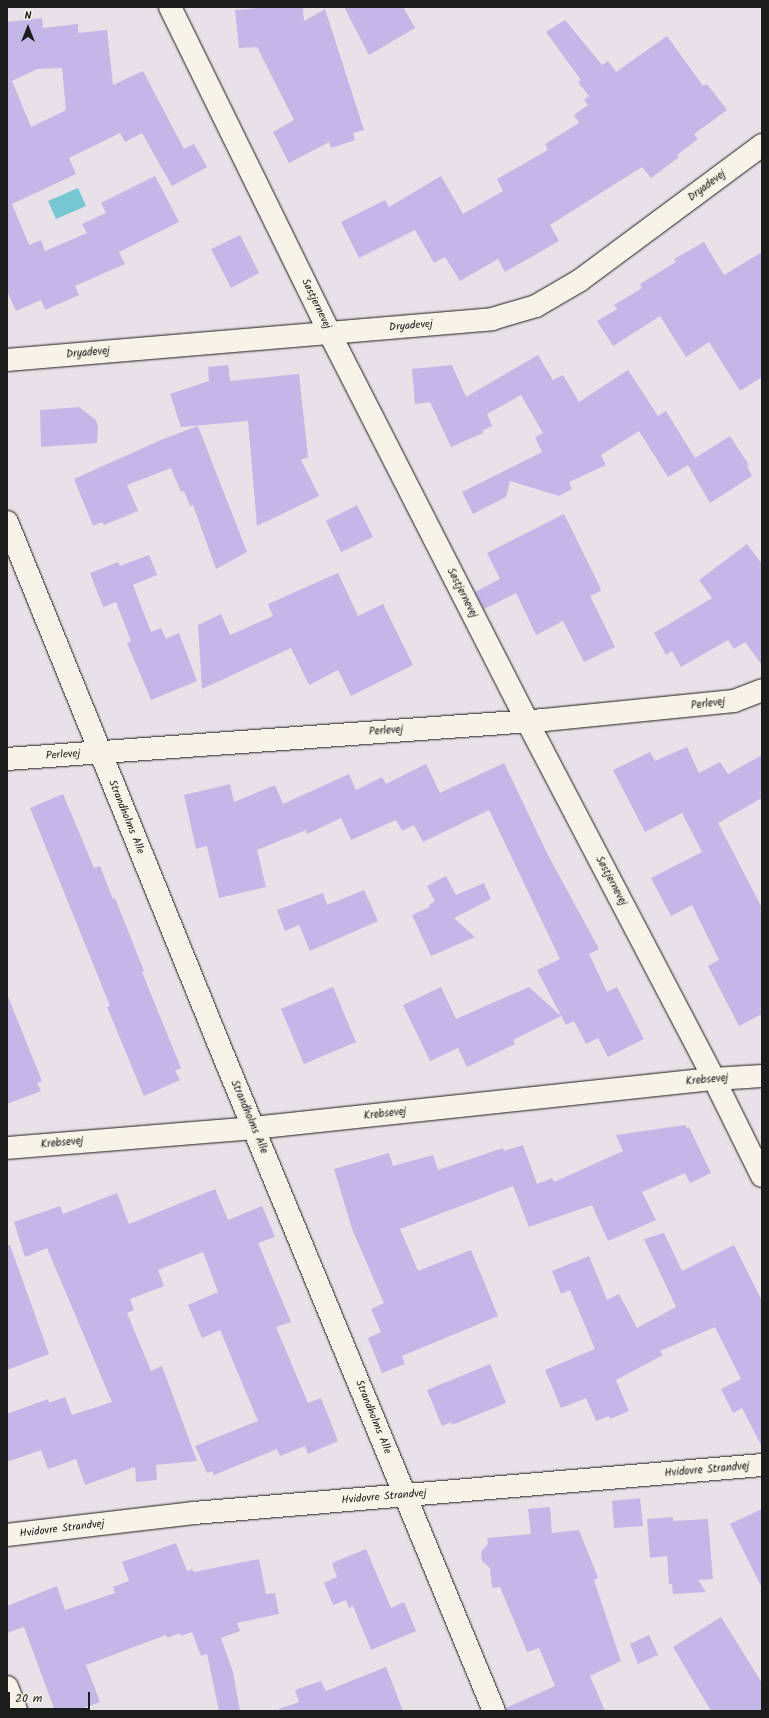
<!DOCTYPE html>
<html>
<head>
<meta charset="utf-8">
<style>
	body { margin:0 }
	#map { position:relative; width:769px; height:1718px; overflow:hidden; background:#e7e1e8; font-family:Kalam,sans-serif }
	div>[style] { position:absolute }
	.water>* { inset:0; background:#76c7d1 }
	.building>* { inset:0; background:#c3b7e8 }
	.roads { filter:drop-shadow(0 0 1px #1c1c1c) drop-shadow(0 0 1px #1c1c1c) }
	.minor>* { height:22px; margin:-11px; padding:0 11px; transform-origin:11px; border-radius:11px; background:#f7f3e8 }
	span { translate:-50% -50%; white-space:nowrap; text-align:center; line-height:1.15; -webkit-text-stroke:3px #f7f3e8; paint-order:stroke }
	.street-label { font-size:11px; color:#1c1c1c }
	.frame { position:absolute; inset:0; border:8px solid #1c1c1c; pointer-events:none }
	.north { position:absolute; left:8px; top:8px; width:40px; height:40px; -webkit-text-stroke:3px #f7f3e8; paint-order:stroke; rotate:0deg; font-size:11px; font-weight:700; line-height:16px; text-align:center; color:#1c1c1c }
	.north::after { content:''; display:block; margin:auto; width:14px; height:18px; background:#1c1c1c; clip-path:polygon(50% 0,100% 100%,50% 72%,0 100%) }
	.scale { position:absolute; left:8px; top:1692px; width:82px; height:18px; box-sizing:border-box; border:2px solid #1c1c1c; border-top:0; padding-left:5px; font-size:12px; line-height:14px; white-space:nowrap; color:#1c1c1c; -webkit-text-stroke:3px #f7f3e8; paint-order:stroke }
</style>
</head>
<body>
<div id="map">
	<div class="water">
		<div style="clip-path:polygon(78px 188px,86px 206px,56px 219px,48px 201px)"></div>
	</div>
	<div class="building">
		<div style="clip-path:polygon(270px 7px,303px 7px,304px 21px,325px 9px,364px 130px,353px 133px,355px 140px,331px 148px,329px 142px,289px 163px,273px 132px,294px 120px,257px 47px,239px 48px,235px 10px)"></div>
		<div style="clip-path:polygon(344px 7px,403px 7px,415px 28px,369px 55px)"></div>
		<div style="clip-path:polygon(evenodd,42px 18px,43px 28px,78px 24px,78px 33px,107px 30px,113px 85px,143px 71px,184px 149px,194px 144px,207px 167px,172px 186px,142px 133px,125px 142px,120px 133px,69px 158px,76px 174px,12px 204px,29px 245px,41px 240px,45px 251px,87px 233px,82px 224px,106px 213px,101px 203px,155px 176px,179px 222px,119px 252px,125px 264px,75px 286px,79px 295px,45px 310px,41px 300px,16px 311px,7px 291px,7px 22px,42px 18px,62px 68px,66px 110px,31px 127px,12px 81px,37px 69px,62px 68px)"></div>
		<div style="clip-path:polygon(565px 20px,602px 65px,608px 61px,616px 72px,667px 36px,703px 86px,707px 84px,727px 110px,694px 134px,698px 139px,677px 155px,679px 157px,651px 178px,642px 167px,550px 225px,559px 241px,505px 272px,498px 259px,460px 281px,445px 257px,434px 263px,415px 230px,359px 258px,341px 222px,385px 200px,389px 207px,441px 176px,463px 214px,503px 191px,497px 179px,548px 150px,545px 144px,579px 123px,574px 115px,588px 105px,584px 100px,589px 96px,578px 82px,581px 80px,546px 32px)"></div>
		<div style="clip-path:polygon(240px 235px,259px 273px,231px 288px,211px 249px)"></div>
		<div style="clip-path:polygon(704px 242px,724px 275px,762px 252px,762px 377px,740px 391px,709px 342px,686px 357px,660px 316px,613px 346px,597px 321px,617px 309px,614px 305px,642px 288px,640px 284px,676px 262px,674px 259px)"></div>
		<div style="clip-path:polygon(538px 355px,553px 380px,563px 375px,579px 402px,628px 370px,658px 416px,666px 411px,695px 458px,730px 436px,749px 465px,747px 466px,752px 476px,710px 503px,688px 465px,668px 477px,639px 431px,601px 455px,606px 465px,569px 482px,572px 489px,559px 496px,510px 481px,506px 497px,473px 514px,462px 492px,542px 452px,535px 437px,543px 433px,521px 395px,487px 414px,492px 426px,482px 431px,483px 433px,451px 447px,430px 402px,415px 404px,412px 369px,452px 365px,466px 397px)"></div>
		<div style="clip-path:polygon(228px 365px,230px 381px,299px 374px,308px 457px,301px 460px,319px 496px,257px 526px,248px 421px,181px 427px,170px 394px,209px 381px,208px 367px)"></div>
		<div style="clip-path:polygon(79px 407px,96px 420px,98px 427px,97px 443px,41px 447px,40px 410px)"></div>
		<div style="clip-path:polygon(198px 426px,247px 552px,216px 569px,193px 505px,190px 506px,184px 491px,181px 492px,171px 468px,127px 485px,138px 511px,104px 525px,102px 522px,93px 526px,74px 479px,163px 439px)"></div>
		<div style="clip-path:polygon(357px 505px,373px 537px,341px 552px,326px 521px)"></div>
		<div style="clip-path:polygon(564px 514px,599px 585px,601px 591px,590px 596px,615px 647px,584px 662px,563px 621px,536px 635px,516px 593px,484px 609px,475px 592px,500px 579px,487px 553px)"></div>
		<div style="clip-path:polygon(747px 544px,762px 564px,762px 665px,745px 642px,734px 649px,728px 640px,681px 667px,672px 651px,666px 655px,654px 633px,712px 598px,699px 580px)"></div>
		<div style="clip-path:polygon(149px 555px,157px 575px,133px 585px,151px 632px,161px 628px,166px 639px,179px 633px,197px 681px,151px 700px,127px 643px,131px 641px,116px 602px,103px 607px,90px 573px,118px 562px,120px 566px)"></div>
		<div style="clip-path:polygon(338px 573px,358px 616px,383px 604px,413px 665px,351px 696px,338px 670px,309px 685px,291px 648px,202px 689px,198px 625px,221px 614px,230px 635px,273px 616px,268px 604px)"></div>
		<div style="clip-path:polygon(687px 747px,699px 773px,720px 762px,728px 774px,762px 755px,762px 798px,718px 823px,762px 908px,762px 1014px,739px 1026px,708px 966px,719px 960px,692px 905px,671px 916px,651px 878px,702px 852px,682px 813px,645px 832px,613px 770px,650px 752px,655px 761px)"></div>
		<div style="clip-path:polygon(504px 763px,548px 855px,599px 949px,589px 954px,607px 992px,617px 987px,644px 1039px,608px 1057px,598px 1038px,586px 1044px,574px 1021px,566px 1025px,537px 970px,560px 959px,489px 810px,423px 842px,414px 825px,402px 831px,396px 820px,351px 840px,341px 818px,307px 834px,306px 830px,257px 850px,266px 887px,219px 898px,207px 846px,196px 849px,184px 795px,230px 784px,234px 802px,275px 785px,283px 804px,349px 774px,356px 790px,382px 777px,386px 784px,426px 764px,440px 793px)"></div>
		<div style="clip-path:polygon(63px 794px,94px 868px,100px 866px,113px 899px,115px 898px,144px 971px,142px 972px,181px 1068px,175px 1071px,180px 1080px,144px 1096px,107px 1007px,110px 1006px,30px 808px)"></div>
		<div style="clip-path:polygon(446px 876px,456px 895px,484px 883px,491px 899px,454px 918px,475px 937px,431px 956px,412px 915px,430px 907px,429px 905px,435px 901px,427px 886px)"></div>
		<div style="clip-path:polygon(364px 890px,378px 921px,310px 951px,299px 925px,285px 931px,277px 910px,323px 893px,327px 905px)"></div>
		<div style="clip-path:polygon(333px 987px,356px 1042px,304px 1064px,281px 1009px)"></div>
		<div style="clip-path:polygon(441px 987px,456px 1019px,529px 987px,561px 1016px,513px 1040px,515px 1044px,467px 1067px,458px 1048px,430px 1061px,403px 1005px)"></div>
		<div style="clip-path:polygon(7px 994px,42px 1081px,37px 1083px,41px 1091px,7px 1104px)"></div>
		<div style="clip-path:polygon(685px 1125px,687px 1128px,689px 1127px,711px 1173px,690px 1183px,685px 1173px,642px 1192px,656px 1220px,608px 1241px,592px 1205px,529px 1227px,513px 1186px,400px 1229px,418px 1271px,471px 1250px,498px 1316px,402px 1356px,405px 1364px,382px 1373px,368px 1338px,381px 1332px,371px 1309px,384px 1303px,352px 1229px,334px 1169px,389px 1153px,393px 1166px,433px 1155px,438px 1170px,503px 1148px,504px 1151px,523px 1145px,537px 1184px,552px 1178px,554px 1182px,623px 1151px,616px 1135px)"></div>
		<div style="clip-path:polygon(215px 1189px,228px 1220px,262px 1206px,275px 1237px,258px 1243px,291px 1322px,276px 1327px,308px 1403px,321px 1398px,338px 1441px,308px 1454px,305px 1446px,280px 1456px,277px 1449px,214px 1475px,212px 1471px,207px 1473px,195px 1446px,258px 1421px,220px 1330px,202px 1338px,188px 1305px,218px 1292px,203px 1252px,158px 1270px,164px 1286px,130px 1299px,134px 1310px,127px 1313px,151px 1371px,162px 1366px,197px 1461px,156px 1465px,157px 1480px,136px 1482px,135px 1467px,85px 1485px,76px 1459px,48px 1469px,41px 1450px,7px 1462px,7px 1414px,48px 1399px,49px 1403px,65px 1397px,72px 1415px,112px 1402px,47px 1248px,25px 1257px,14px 1222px,60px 1206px,63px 1214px,117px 1193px,129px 1224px)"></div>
		<div style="clip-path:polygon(664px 1233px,682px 1271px,734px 1245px,762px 1301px,762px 1447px,742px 1408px,733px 1413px,721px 1389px,741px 1379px,715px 1327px,660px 1351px,663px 1355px,616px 1380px,629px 1411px,610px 1419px,609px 1416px,596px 1421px,586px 1398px,561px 1408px,545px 1370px,595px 1349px,570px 1290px,561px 1294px,552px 1271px,589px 1256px,607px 1300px,619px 1294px,637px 1328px,676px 1307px,644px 1239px)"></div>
		<div style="clip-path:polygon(10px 1245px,49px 1354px,7px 1370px,7px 1246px)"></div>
		<div style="clip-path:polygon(490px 1364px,506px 1403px,452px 1425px,451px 1422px,442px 1426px,427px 1390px)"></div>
		<div style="clip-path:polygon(640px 1498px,643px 1526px,614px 1528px,612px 1501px)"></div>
		<div style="clip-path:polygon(550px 1507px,552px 1533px,579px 1530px,598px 1578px,594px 1580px,621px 1661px,590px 1676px,605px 1711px,506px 1711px,506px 1708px,555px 1686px,539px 1648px,527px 1652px,500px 1587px,492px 1588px,490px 1568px,482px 1561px,481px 1552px,488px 1544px,487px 1538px,531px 1534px,528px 1509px)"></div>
		<div style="clip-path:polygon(762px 1509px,762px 1588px,730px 1524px)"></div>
		<div style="clip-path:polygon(673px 1517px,673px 1521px,708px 1519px,713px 1579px,698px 1580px,706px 1592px,673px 1594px,672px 1584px,669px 1584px,667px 1556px,650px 1558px,647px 1519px)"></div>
		<div style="clip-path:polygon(176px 1543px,187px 1571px,192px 1569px,194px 1572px,259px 1559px,266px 1594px,275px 1593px,279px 1614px,237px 1623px,240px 1631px,221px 1638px,233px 1672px,240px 1711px,219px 1711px,207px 1654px,201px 1656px,192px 1632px,181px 1636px,180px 1633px,167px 1638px,166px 1635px,86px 1665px,100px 1702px,75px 1711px,55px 1711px,24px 1627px,7px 1633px,7px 1606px,57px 1586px,65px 1610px,115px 1593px,113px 1587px,129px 1581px,122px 1562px)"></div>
		<div style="clip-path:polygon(366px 1549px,391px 1608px,404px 1602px,416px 1631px,371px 1650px,353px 1606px,349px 1608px,346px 1600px,333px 1605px,324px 1583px,337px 1577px,332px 1563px)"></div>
		<div style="clip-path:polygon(721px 1617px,762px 1683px,762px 1711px,711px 1711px,673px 1647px)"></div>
		<div style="clip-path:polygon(649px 1635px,658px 1655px,638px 1664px,630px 1644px)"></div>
		<div style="clip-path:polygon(386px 1667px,403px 1711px,279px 1711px,279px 1709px,299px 1702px,295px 1690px,321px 1681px,326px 1691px)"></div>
	</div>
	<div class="roads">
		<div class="minor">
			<div style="left:170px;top:7px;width:364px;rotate:63.9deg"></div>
			<div style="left:330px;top:334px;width:434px;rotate:63deg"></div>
			<div style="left:527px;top:721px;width:404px;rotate:62.4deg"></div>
			<div style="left:714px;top:1079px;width:108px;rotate:63.7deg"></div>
			<div style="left:7px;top:360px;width:487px;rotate:-4.8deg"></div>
			<div style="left:492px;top:319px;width:46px;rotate:-16.5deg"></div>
			<div style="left:536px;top:306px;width:50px;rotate:-30.2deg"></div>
			<div style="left:579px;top:281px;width:228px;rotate:-36.6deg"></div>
			<div style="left:7px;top:522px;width:572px;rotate:67.92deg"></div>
			<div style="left:222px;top:1052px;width:713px;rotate:67.57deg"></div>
			<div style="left:7px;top:759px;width:538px;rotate:-4.15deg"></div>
			<div style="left:544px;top:720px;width:191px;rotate:-5.7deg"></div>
			<div style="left:734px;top:701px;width:30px;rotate:-21deg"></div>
			<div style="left:7px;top:1148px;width:247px;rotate:-4.6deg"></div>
			<div style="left:253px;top:1128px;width:464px;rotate:-6.1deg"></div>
			<div style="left:714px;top:1079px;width:48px;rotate:-3.6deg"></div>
			<div style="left:7px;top:1535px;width:188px;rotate:-6.7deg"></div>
			<div style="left:194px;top:1513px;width:570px;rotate:-4.83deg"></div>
			<div style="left:7px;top:1687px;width:26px;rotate:69deg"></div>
		</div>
	</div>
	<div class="street-label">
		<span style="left:707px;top:186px;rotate:-37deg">Dryadevej</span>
		<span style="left:316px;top:304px;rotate:64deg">Søstjernevej</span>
		<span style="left:411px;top:326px;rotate:-5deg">Dryadevej</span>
		<span style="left:88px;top:353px;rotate:-5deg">Dryadevej</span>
		<span style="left:462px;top:593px;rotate:63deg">Søstjernevej</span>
		<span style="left:708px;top:704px;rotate:-7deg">Perlevej</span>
		<span style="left:386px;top:731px;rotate:-4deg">Perlevej</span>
		<span style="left:63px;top:755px;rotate:-4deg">Perlevej</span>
		<span style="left:126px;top:817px;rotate:68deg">Strandholms Alle</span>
		<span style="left:611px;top:881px;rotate:62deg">Søstjernevej</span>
		<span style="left:707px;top:1080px;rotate:-5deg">Krebsevej</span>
		<span style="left:385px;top:1114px;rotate:-6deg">Krebsevej</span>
		<span style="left:249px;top:1117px;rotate:67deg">Strandholms Alle</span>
		<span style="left:62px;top:1143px;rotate:-5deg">Krebsevej</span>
		<span style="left:373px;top:1417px;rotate:68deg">Strandholms Alle</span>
		<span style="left:707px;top:1470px;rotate:-5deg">Hvidovre Strandvej</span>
		<span style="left:384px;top:1497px;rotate:-5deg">Hvidovre Strandvej</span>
		<span style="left:62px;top:1529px;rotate:-7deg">Hvidovre Strandvej</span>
	</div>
	<div class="frame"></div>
	<div class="north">N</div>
	<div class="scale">20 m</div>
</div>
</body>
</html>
